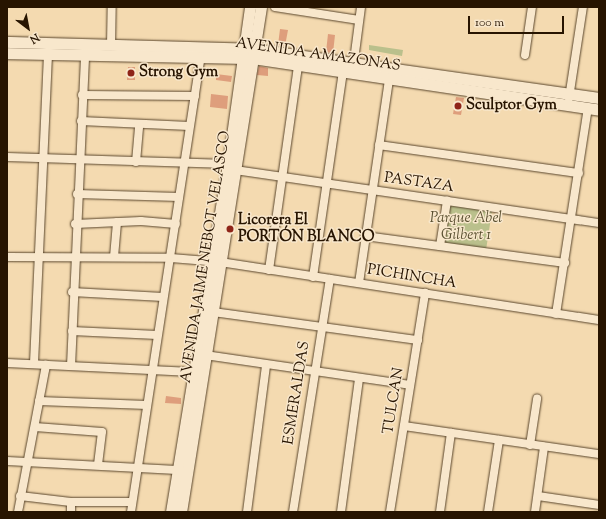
<!DOCTYPE html>
<html>
<head>
<meta charset="utf-8">
<style>
	body { margin:0 }
	#map { position:relative; width:606px; height:519px; overflow:hidden; background:#f4dab0; font-family:"Sorts Mill Goudy",serif }
	div>[style] { position:absolute }
	.green>* { inset:0; background:#bac08c }
	.building>* { inset:0; background:#de9e7c }
	.roads { filter:drop-shadow(0 0 1px #5a462c) drop-shadow(0 0 1px #5a462c) }
	.street>* { height:8px; margin:-4px; padding:0 4px; transform-origin:4px; border-radius:4px; background:#f8e7cc }
	.secondary>* { height:11px; margin:-5.5px; padding:0 5.5px; transform-origin:5.5px; border-radius:5.5px; background:#f8e7cc }
	.dots>* { width:11px; height:11px; translate:-50% -50%; box-sizing:border-box; border:2px solid #f8e7cc; border-radius:50% }
	span { translate:-50% -50%; white-space:nowrap; text-align:center; line-height:1.15; -webkit-text-stroke:3px #f8e7cc; paint-order:stroke }
	.street-label { font-size:15px; color:#271400 }
	.poi-label { font-size:15px; color:#271400; font-weight:700 }
	.left { translate:0 -50%; text-align:left }
	.park-label { font-size:15px; color:#5a5031; font-style:italic }
	.frame { position:absolute; inset:0; border:8px solid #271400; pointer-events:none }
	.north { position:absolute; left:8px; top:8px; width:40px; height:40px; -webkit-text-stroke:3px #f8e7cc; paint-order:stroke; rotate:148deg; font-size:11px; font-weight:700; line-height:16px; text-align:center; color:#271400 }
	.north::after { content:''; display:block; margin:auto; width:14px; height:18px; background:#271400; clip-path:polygon(50% 0,100% 100%,50% 72%,0 100%) }
	.scale { position:absolute; left:468px; top:16px; width:96px; height:18px; box-sizing:border-box; border:2px solid #271400; border-top:0; padding-left:5px; font-size:12px; line-height:14px; white-space:nowrap; color:#271400; -webkit-text-stroke:3px #f8e7cc; paint-order:stroke }
</style>
</head>
<body>
<div id="map">
	<div class="green">
		<div style="clip-path:polygon(369px 45px,403px 50px,402px 56px,369px 50px)"></div>
		<div style="clip-path:polygon(449px 205px,492px 211px,486px 250px,444px 243px)"></div>
	</div>
	<div class="building">
		<div style="clip-path:polygon(280px 29px,288px 30px,285px 46px,278px 45px)"></div>
		<div style="clip-path:polygon(328px 34px,335px 35px,333px 53px,326px 52px)"></div>
		<div style="clip-path:polygon(259px 66px,268px 68px,268px 76px,257px 75px)"></div>
		<div style="clip-path:polygon(128px 67px,135px 67px,135px 80px,127px 80px)"></div>
		<div style="clip-path:polygon(216px 74px,232px 76px,231px 82px,216px 80px)"></div>
		<div style="clip-path:polygon(211px 94px,228px 96px,227px 109px,210px 107px)"></div>
		<div style="clip-path:polygon(456px 97px,464px 98px,461px 115px,453px 114px)"></div>
		<div style="clip-path:polygon(166px 396px,181px 398px,181px 404px,165px 403px)"></div>
	</div>
	<div class="roads">
		<div class="street">
			<div style="left:275px;top:7px;width:85px;rotate:8.8deg"></div>
			<div style="left:111px;top:46px;width:39px;rotate:-89deg"></div>
			<div style="left:525px;top:55px;width:49px;rotate:-81.7deg"></div>
			<div style="left:353px;top:68px;width:62px;rotate:-82.5deg"></div>
			<div style="left:82px;top:95px;width:113px;rotate:0.5deg"></div>
			<div style="left:569px;top:98px;width:92px;rotate:-81.3deg"></div>
			<div style="left:81px;top:121px;width:108px;rotate:2.7deg"></div>
			<div style="left:379px;top:145px;width:202px;rotate:8deg"></div>
			<div style="left:7px;top:157px;width:221px;rotate:1.8deg"></div>
			<div style="left:136px;top:162px;width:38px;rotate:-85deg"></div>
			<div style="left:235px;top:170px;width:368px;rotate:8.3deg"></div>
			<div style="left:77px;top:194px;width:102px;rotate:1.7deg"></div>
			<div style="left:75px;top:224px;width:66px;rotate:-2.6deg"></div>
			<div style="left:141px;top:221px;width:35px;rotate:5deg"></div>
			<div style="left:365px;top:236px;width:202px;rotate:7.7deg"></div>
			<div style="left:440px;top:246px;width:46px;rotate:-81.2deg"></div>
			<div style="left:7px;top:257px;width:164px;rotate:0.3deg"></div>
			<div style="left:171px;top:258px;width:49px;rotate:4.7deg"></div>
			<div style="left:220px;top:262px;width:383px;rotate:8.7deg"></div>
			<div style="left:114px;top:257px;width:35px;rotate:-85deg"></div>
			<div style="left:269px;top:270px;width:206px;rotate:-81.9deg"></div>
			<div style="left:313px;top:277px;width:207px;rotate:-81.7deg"></div>
			<div style="left:359px;top:283px;width:205px;rotate:-81.6deg"></div>
			<div style="left:72px;top:292px;width:91px;rotate:3.1deg"></div>
			<div style="left:213px;top:312px;width:207px;rotate:7.8deg"></div>
			<div style="left:556px;top:314px;width:208px;rotate:-81.2deg"></div>
			<div style="left:72px;top:331px;width:85px;rotate:2.7deg"></div>
			<div style="left:205px;top:355px;width:207px;rotate:8.3deg"></div>
			<div style="left:7px;top:363px;width:185px;rotate:2.8deg"></div>
			<div style="left:34px;top:363px;width:310px;rotate:-87.4deg"></div>
			<div style="left:71px;top:366px;width:312px;rotate:-87.4deg"></div>
			<div style="left:39px;top:401px;width:108px;rotate:2.1deg"></div>
			<div style="left:404px;top:426px;width:197px;rotate:8.2deg"></div>
			<div style="left:35px;top:427px;width:67px;rotate:4.3deg"></div>
			<div style="left:102px;top:432px;width:33px;rotate:97deg"></div>
			<div style="left:530px;top:445px;width:47px;rotate:-81.3deg"></div>
			<div style="left:7px;top:461px;width:170px;rotate:3deg"></div>
			<div style="left:20px;top:496px;width:51px;rotate:6.7deg"></div>
			<div style="left:71px;top:502px;width:61px"></div>
			<div style="left:538px;top:496px;width:62px;rotate:8.4deg"></div>
			<div style="left:71px;top:502px;width:10px;rotate:90deg"></div>
			<div style="left:18px;top:512px;width:150px;rotate:-79.2deg"></div>
			<div style="left:131px;top:512px;width:461px;rotate:-81.3deg"></div>
			<div style="left:247px;top:512px;width:147px;rotate:-82.6deg"></div>
			<div style="left:293px;top:512px;width:236px;rotate:-81deg"></div>
			<div style="left:341px;top:512px;width:135px;rotate:-82.3deg"></div>
			<div style="left:390px;top:512px;width:222px;rotate:-80.9deg"></div>
			<div style="left:440px;top:512px;width:80px;rotate:-82.1deg"></div>
			<div style="left:488px;top:512px;width:73px;rotate:-81.3deg"></div>
			<div style="left:535px;top:512px;width:66px;rotate:-82.1deg"></div>
		</div>
		<div class="secondary">
			<div style="left:7px;top:42px;width:247px;rotate:1.6deg"></div>
			<div style="left:254px;top:49px;width:348px;rotate:8.1deg"></div>
			<div style="left:7px;top:53px;width:246px;rotate:1.2deg"></div>
			<div style="left:253px;top:58px;width:350px;rotate:8.5deg"></div>
			<div style="left:171px;top:512px;width:353px;rotate:-80.7deg"></div>
			<div style="left:228px;top:164px;width:159px;rotate:-82deg"></div>
			<div style="left:181px;top:512px;width:511px;rotate:-81deg"></div>
		</div>
	</div>
	<div class="dots">
		<div style="left:131px;top:73px;background:#8f2418"></div>
		<div style="left:458px;top:106px;background:#8f2418"></div>
		<div style="left:230px;top:229px;background:#8f2418"></div>
	</div>
	<div class="street-label">
		<span style="left:318px;top:55px;rotate:8deg">AVENIDA AMAZONAS</span>
		<span style="left:419px;top:183px;rotate:8deg">PASTAZA</span>
		<span style="left:206px;top:257px;rotate:-81deg">AVENIDA JAIME NEBOT VELASCO</span>
		<span style="left:412px;top:277px;rotate:9deg">PICHINCHA</span>
		<span style="left:297px;top:393px;rotate:-81deg">ESMERALDAS</span>
		<span style="left:394px;top:401px;rotate:-81deg">TULCAN</span>
	</div>
	<div class="poi-label">
		<span class="left" style="left:139px;top:73px">Strong Gym</span>
		<span class="left" style="left:466px;top:106px">Sculptor Gym</span>
		<span class="left" style="left:238px;top:229px">Licorera El<br>PORTÓN BLANCO</span>
	</div>
	<div class="park-label">
		<span style="left:466px;top:227px">Parque Abel<br>Gilbert 1</span>
	</div>
	<div class="frame"></div>
	<div class="north">N</div>
	<div class="scale">100 m</div>
</div>
</body>
</html>
